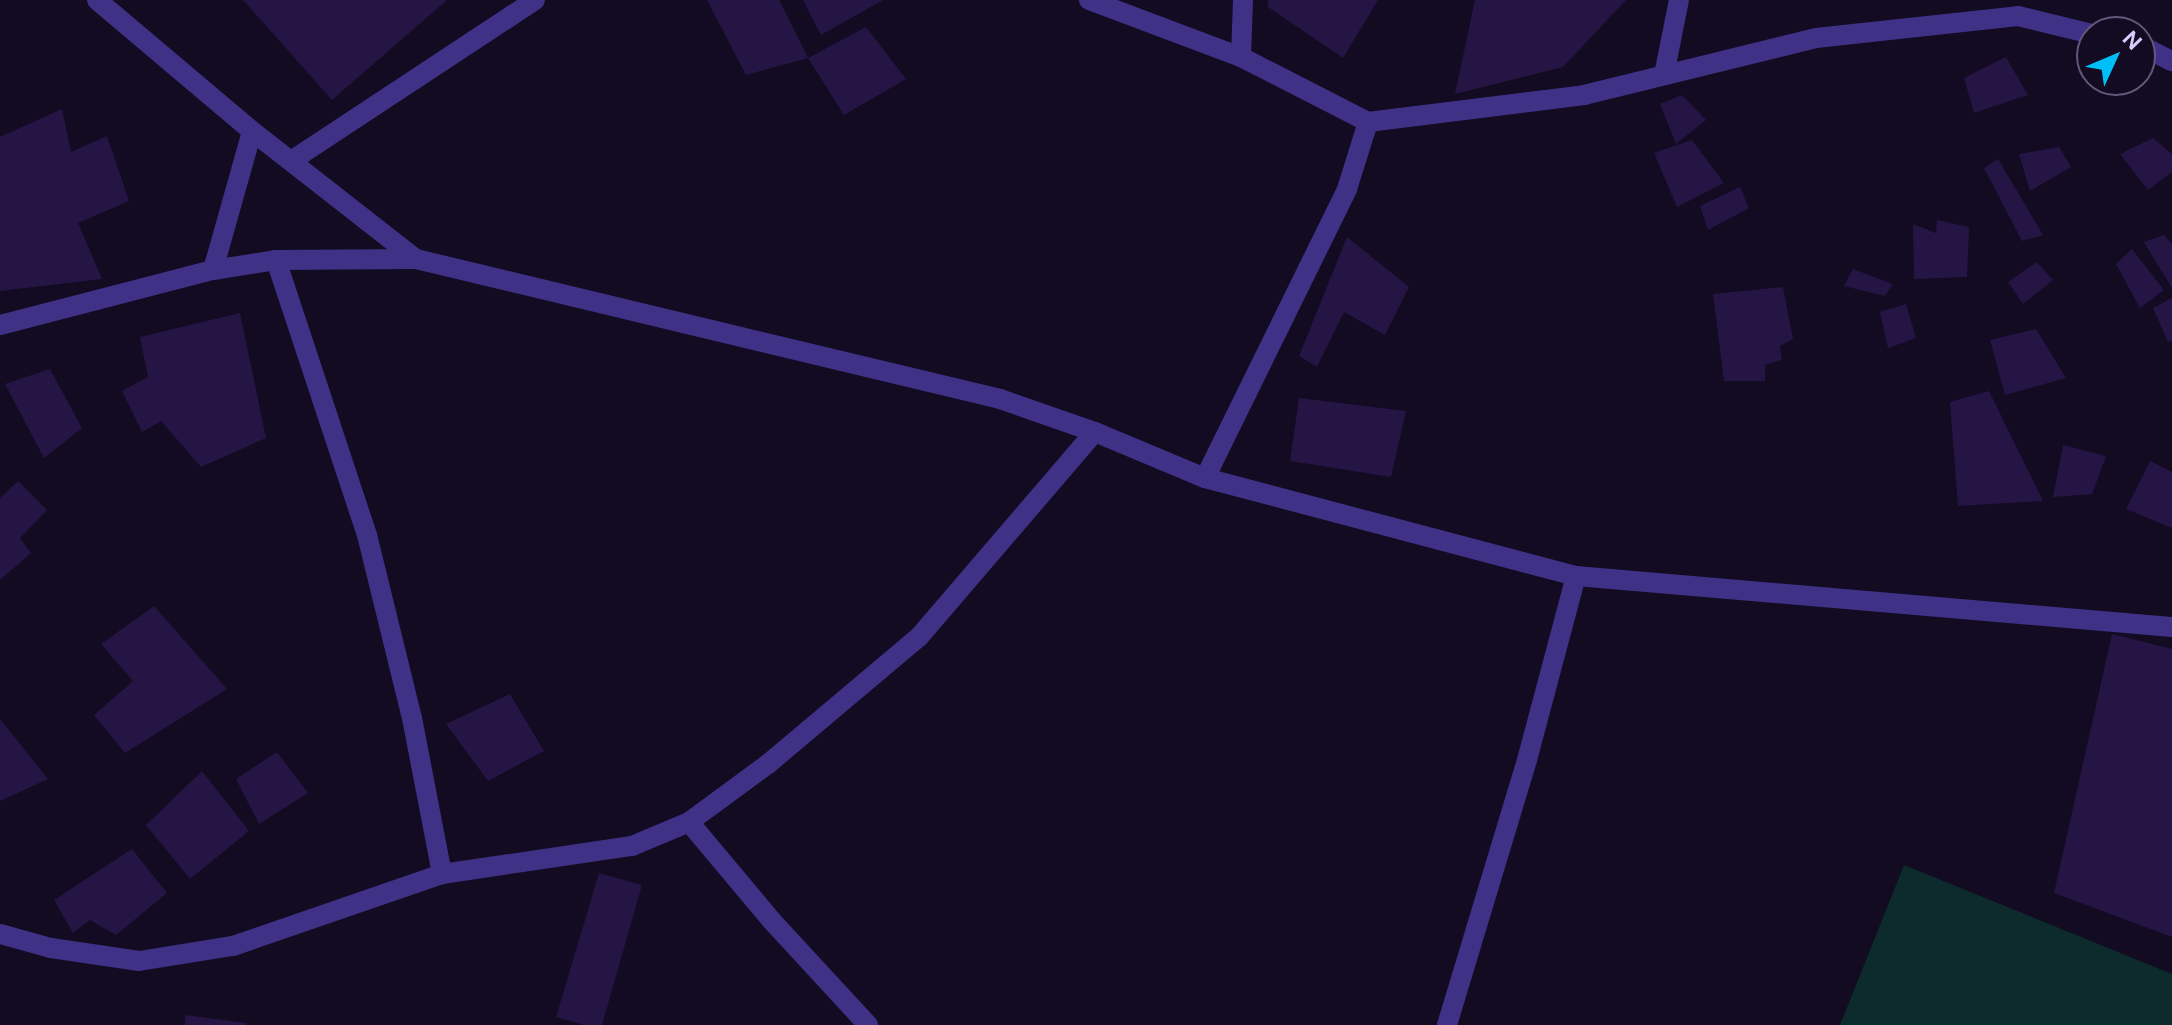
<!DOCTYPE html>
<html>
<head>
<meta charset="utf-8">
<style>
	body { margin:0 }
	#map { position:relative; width:2172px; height:1025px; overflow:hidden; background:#120b22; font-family:"DM Sans",sans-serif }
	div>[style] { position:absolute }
	.green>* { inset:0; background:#0d2a2c }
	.building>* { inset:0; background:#251545 }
	.minor>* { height:20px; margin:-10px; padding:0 10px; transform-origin:10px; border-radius:10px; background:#3f3186 }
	span { translate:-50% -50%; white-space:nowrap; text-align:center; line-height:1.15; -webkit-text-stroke:8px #120b22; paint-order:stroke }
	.north { position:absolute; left:2076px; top:16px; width:80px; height:80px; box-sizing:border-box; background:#120b22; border:2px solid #61587a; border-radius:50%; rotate:46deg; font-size:22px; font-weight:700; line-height:32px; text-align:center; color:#d8ccff }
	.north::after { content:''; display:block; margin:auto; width:28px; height:36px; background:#00bff7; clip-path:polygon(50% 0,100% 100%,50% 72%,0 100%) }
</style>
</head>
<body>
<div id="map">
	<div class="green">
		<div style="clip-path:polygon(1904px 865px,2172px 974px,2172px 1025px,1840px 1025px)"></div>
	</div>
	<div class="building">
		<div style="clip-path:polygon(243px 0,447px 0,332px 100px)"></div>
		<div style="clip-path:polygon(707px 0,779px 0,808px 58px,746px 75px)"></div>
		<div style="clip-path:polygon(803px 0,883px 0,821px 35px)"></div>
		<div style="clip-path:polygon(1268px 0,1378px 0,1343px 58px,1268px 7px)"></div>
		<div style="clip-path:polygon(1475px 0,1626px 0,1563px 67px,1455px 94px)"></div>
		<div style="clip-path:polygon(866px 27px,906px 79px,844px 115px,808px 58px)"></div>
		<div style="clip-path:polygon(2006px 57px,2028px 95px,1974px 113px,1964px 78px)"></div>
		<div style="clip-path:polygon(1682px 95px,1706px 120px,1676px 144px,1660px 104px)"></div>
		<div style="clip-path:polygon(62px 109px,71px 152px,107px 136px,129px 201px,78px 223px,102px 279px,0 291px,0 137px)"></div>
		<div style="clip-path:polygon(2153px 138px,2172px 154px,2172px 172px,2148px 190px,2120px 154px)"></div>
		<div style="clip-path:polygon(1692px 140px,1724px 183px,1677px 207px,1654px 153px)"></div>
		<div style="clip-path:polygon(2059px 147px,2071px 167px,2030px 191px,2019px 154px)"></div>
		<div style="clip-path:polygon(1998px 159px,2043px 235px,2022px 241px,1984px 168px)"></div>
		<div style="clip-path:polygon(1740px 187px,1749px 208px,1708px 230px,1700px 206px)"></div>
		<div style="clip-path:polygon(1937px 220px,1969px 227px,1967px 277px,1914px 279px,1913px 224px,1936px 233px)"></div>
		<div style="clip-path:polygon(2164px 235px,2172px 244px,2172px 288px,2144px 242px)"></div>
		<div style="clip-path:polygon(1347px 237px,1409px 287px,1385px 335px,1344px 312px,1317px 367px,1299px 356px)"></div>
		<div style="clip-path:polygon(2132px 249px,2164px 290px,2140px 308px,2116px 264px)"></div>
		<div style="clip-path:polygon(2037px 262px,2053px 280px,2023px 304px,2008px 282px)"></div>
		<div style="clip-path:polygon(1853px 269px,1893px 284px,1885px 296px,1844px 286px)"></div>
		<div style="clip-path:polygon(1783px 287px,1793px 339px,1780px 346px,1782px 360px,1765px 365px,1765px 381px,1724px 381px,1713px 294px)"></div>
		<div style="clip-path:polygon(2172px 298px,2172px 341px,2168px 342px,2153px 308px)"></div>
		<div style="clip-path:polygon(1906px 304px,1916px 338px,1888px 348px,1880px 312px)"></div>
		<div style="clip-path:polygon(240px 313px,266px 438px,201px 467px,161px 421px,142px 432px,122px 391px,148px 377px,140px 337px)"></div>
		<div style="clip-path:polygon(2036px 329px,2066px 378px,2005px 395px,1990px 340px)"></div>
		<div style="clip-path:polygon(50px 369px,82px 428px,44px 458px,5px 384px)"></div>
		<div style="clip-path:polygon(1989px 391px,2043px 501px,1958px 506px,1950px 402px)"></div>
		<div style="clip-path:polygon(1299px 398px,1406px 411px,1391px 477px,1290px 461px)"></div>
		<div style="clip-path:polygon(2063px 445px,2106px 456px,2092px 494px,2053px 497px)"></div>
		<div style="clip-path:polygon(2150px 461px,2172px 472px,2172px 528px,2126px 509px)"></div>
		<div style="clip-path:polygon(18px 481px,47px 510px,20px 538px,31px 553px,0 580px,0 498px)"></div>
		<div style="clip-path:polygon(154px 606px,227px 689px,125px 753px,94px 715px,133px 681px,101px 644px)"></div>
		<div style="clip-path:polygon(2112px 634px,2172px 649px,2172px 937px,2054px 893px)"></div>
		<div style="clip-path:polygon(510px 694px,544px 751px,488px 781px,446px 724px)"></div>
		<div style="clip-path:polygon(0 719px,48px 779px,0 801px)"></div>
		<div style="clip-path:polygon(277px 752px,308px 793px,259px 824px,236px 779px)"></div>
		<div style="clip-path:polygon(202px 771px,249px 831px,190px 879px,146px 825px)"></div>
		<div style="clip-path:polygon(132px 849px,167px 893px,116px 935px,90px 920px,73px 933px,54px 900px)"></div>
		<div style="clip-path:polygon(599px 873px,642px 885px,602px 1025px,584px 1025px,556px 1017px)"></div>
		<div style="clip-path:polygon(185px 1015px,246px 1023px,246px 1025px,185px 1025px)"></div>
	</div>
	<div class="minor">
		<div style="left:97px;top:0;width:203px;rotate:40.2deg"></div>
		<div style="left:252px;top:131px;width:208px;rotate:38deg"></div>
		<div style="left:1089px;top:0;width:162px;rotate:20.6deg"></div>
		<div style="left:1241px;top:57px;width:143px;rotate:27.1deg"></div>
		<div style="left:2140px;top:45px;width:36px;rotate:27deg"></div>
		<div style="left:1241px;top:57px;width:57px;rotate:-88deg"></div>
		<div style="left:1664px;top:75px;width:76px;rotate:-78.7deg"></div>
		<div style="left:291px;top:161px;width:292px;rotate:-33.4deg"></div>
		<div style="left:276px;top:260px;width:290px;rotate:71.7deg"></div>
		<div style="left:367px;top:535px;width:188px;rotate:76.2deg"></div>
		<div style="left:412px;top:718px;width:159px;rotate:79.1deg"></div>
		<div style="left:213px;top:270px;width:144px;rotate:-74.3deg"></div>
		<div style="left:0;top:325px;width:220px;rotate:-14.5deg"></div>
		<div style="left:213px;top:270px;width:64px;rotate:-9deg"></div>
		<div style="left:276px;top:260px;width:140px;rotate:-0.4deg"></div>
		<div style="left:416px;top:259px;width:601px;rotate:13.48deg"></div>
		<div style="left:1000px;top:399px;width:101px;rotate:19.2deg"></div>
		<div style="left:1095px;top:432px;width:119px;rotate:22.7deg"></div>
		<div style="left:1205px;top:478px;width:384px;rotate:14.8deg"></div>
		<div style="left:1576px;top:576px;width:598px;rotate:4.89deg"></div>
		<div style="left:1205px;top:478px;width:322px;rotate:-63.8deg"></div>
		<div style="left:1347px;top:189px;width:70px;rotate:-72.6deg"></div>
		<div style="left:1368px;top:122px;width:218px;rotate:-7.1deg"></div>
		<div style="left:1584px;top:95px;width:239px;rotate:-13.8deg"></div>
		<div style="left:1816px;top:38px;width:203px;rotate:-6.2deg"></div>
		<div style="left:2018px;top:16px;width:76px;rotate:13.7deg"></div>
		<div style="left:689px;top:822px;width:129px;rotate:50deg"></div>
		<div style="left:772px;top:921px;width:142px;rotate:47.3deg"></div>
		<div style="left:0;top:934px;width:53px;rotate:15.4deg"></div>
		<div style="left:51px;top:948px;width:89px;rotate:8.4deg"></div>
		<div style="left:139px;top:961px;width:95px;rotate:-9.1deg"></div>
		<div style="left:233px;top:946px;width:221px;rotate:-19deg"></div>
		<div style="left:442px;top:874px;width:192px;rotate:-8.4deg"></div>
		<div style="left:632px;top:846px;width:62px;rotate:-22.8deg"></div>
		<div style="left:689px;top:822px;width:98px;rotate:-36.3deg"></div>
		<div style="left:768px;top:764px;width:197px;rotate:-40.1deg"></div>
		<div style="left:919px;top:637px;width:270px;rotate:-49.4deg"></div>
		<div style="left:1447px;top:1025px;width:277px;rotate:-73.2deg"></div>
		<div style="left:1527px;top:760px;width:190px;rotate:-75.1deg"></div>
	</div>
	<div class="north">N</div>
</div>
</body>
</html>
